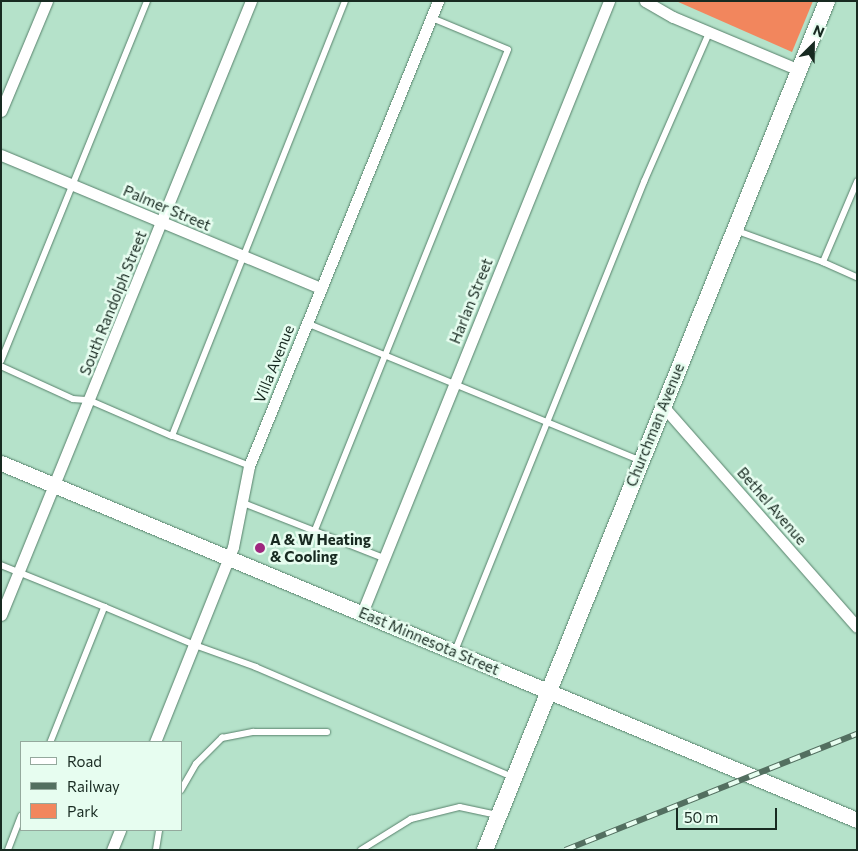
<!DOCTYPE html>
<html>
<head>
<meta charset="utf-8">
<style>
	body { margin:0 }
	#map { position:relative; width:858px; height:851px; overflow:hidden; background:#b5e2ca; font-family:Commissioner,sans-serif }
	div>[style] { position:absolute }
	.green>* { inset:0; background:#f2865d }
	.roads { filter:drop-shadow(0 0 1px #57816b) drop-shadow(0 0 1px #57816b) }
	.service>* { height:5.5px; margin:-2.75px; padding:0 2.75px; transform-origin:2.75px; border-radius:2.75px; background:#fff }
	.minor>* { height:11px; margin:-5.5px; padding:0 5.5px; transform-origin:5.5px; border-radius:5.5px; background:#fff }
	.tertiary>* { height:15px; margin:-7.5px; padding:0 7.5px; transform-origin:7.5px; border-radius:7.5px; background:#fff }
	.secondary>* { height:16px; margin:-8px; padding:0 8px; transform-origin:8px; border-radius:8px; background:#fff }
	.rail>* { height:5.5px; margin-top:-2.75px; transform-origin:0; background:repeating-linear-gradient(90deg,#e7fdf0 0 11px,#536f60 0 22px); box-sizing:border-box; border-block:1px solid #536f60 }
	.dots>* { width:14px; height:14px; translate:-50% -50%; box-sizing:border-box; border:2px solid #e7fdf0; border-radius:50% }
	span { translate:-50% -50%; white-space:nowrap; text-align:center; line-height:1.15; -webkit-text-stroke:5px #e7fdf0; paint-order:stroke }
	.street-label { font-size:15px; color:#182a21 }
	.poi-label { font-size:15px; color:#182a21; font-weight:700 }
	.left { translate:0 -50%; text-align:left }
	.frame { position:absolute; inset:0; border:2px solid #182a21; pointer-events:none }
	.legend { position:absolute; left:20px; top:741px; width:162px; height:90px; box-sizing:border-box; background:#e7fdf0; border:1px solid #94a99d; margin:0; padding:6px 9px; list-style:none; font-size:15px; color:#182a21 }
	.legend li { display:flex; align-items:center; gap:10px; height:25px }
	.legend b { width:25px; border:1px solid #94a99d }
	.north { position:absolute; left:788px; top:20px; width:50px; height:50px; -webkit-text-stroke:4px #e7fdf0; paint-order:stroke; rotate:23deg; font-size:14px; font-weight:700; line-height:20px; text-align:center; color:#182a21 }
	.north::after { content:''; display:block; margin:auto; width:18px; height:22px; background:#182a21; clip-path:polygon(50% 0,100% 100%,50% 72%,0 100%) }
	.scale { position:absolute; left:676px; top:808px; width:101px; height:22px; box-sizing:border-box; border:2px solid #182a21; border-top:0; padding-left:6px; font-size:15px; line-height:18px; white-space:nowrap; color:#182a21; -webkit-text-stroke:4px #e7fdf0; paint-order:stroke }
</style>
</head>
<body>
<div id="map">
	<div class="green">
		<div style="clip-path:polygon(676px 1px,813px 1px,792px 52px)"></div>
	</div>
	<div class="roads">
		<div class="service">
			<div style="left:735px;top:230px;width:94px;rotate:20deg"></div>
			<div style="left:823px;top:262px;width:87px;rotate:-67deg"></div>
			<div style="left:823px;top:262px;width:37px;rotate:24deg"></div>
			<div style="left:307px;top:323px;width:360px;rotate:22.4deg"></div>
			<div style="left:1px;top:361px;width:388px;rotate:-67.9deg"></div>
			<div style="left:1px;top:366px;width:79px;rotate:24.6deg"></div>
			<div style="left:73px;top:399px;width:16px;rotate:4deg"></div>
			<div style="left:89px;top:400px;width:90px;rotate:23.4deg"></div>
			<div style="left:249px;top:466px;width:83px;rotate:-158.7deg"></div>
			<div style="left:172px;top:436px;width:468px;rotate:-68.3deg"></div>
			<div style="left:241px;top:502px;width:154px;rotate:21.4deg"></div>
			<div style="left:315px;top:530px;width:517px;rotate:-68.1deg"></div>
			<div style="left:508px;top:50px;width:83px;rotate:-157.4deg"></div>
			<div style="left:1px;top:565px;width:112px;rotate:22deg"></div>
			<div style="left:105px;top:607px;width:145px;rotate:111.8deg"></div>
			<div style="left:105px;top:607px;width:98px;rotate:22.9deg"></div>
			<div style="left:195px;top:645px;width:65px;rotate:19.8deg"></div>
			<div style="left:256px;top:667px;width:280px;rotate:23.2deg"></div>
			<div style="left:455px;top:651px;width:506px;rotate:-68.05deg"></div>
			<div style="left:644px;top:182px;width:163px;rotate:-66.4deg"></div>
			<div style="left:181px;top:790px;width:30px;rotate:-60deg"></div>
			<div style="left:196px;top:764px;width:37px;rotate:-45deg"></div>
			<div style="left:222px;top:738px;width:32px;rotate:-11deg"></div>
			<div style="left:253px;top:732px;width:74px"></div>
			<div style="left:8px;top:850px;width:36px;rotate:-69deg"></div>
			<div style="left:156px;top:850px;width:20px;rotate:-81deg"></div>
			<div style="left:361px;top:850px;width:59px;rotate:-31.8deg"></div>
			<div style="left:411px;top:819px;width:50px;rotate:-13.8deg"></div>
			<div style="left:460px;top:807px;width:39px;rotate:12deg"></div>
		</div>
		<div class="minor">
			<div style="left:645px;top:1px;width:32px;rotate:30deg"></div>
			<div style="left:673px;top:17px;width:137px;rotate:22.8deg"></div>
			<div style="left:1px;top:111px;width:119px;rotate:-67.3deg"></div>
			<div style="left:1px;top:155px;width:347px;rotate:22.6deg"></div>
			<div style="left:662px;top:405px;width:295px;rotate:48.7deg"></div>
			<div style="left:362px;top:613px;width:660px;rotate:-68.02deg"></div>
			<div style="left:1px;top:615px;width:663px;rotate:-67.85deg"></div>
			<div style="left:155px;top:742px;width:210px;rotate:-68.2deg"></div>
			<div style="left:233px;top:547px;width:83px;rotate:-78.8deg"></div>
			<div style="left:249px;top:466px;width:502px;rotate:-67.88deg"></div>
			<div style="left:112px;top:850px;width:22px;rotate:-68deg"></div>
		</div>
		<div class="tertiary">
			<div style="left:1px;top:463px;width:927px;rotate:22.64deg"></div>
		</div>
		<div class="secondary">
			<div style="left:485px;top:850px;width:915px;rotate:-68.06deg"></div>
		</div>
	</div>
	<div class="rail">
		<div style="left:565px;top:850px;width:314px;rotate:-21.7deg"></div>
	</div>
	<div class="dots">
		<div style="left:260px;top:548px;background:#9f277f"></div>
	</div>
	<div class="street-label">
		<span style="left:167px;top:208px;rotate:23deg">Palmer Street</span>
		<span style="left:471px;top:301px;rotate:-68deg">Harlan Street</span>
		<span style="left:113px;top:303px;rotate:-68deg">South Randolph Street</span>
		<span style="left:274px;top:364px;rotate:-68deg">Villa Avenue</span>
		<span style="left:655px;top:425px;rotate:-68deg">Churchman Avenue</span>
		<span style="left:772px;top:506px;rotate:49deg">Bethel Avenue</span>
		<span style="left:429px;top:641px;rotate:23deg">East Minnesota Street</span>
	</div>
	<div class="poi-label">
		<span class="left" style="left:270px;top:548px">A &amp; W Heating<br>&amp; Cooling</span>
	</div>
	<div class="frame"></div>
	<ul class="legend">
	<li><b style="height:6px;background:#fff"></b>Road</li>
	<li><b style="height:6px;background:#536f60"></b>Railway</li>
	<li><b style="height:14px;background:#f2865d"></b>Park</li>
	</ul>
	<div class="north">N</div>
	<div class="scale">50 m</div>
</div>
</body>
</html>
